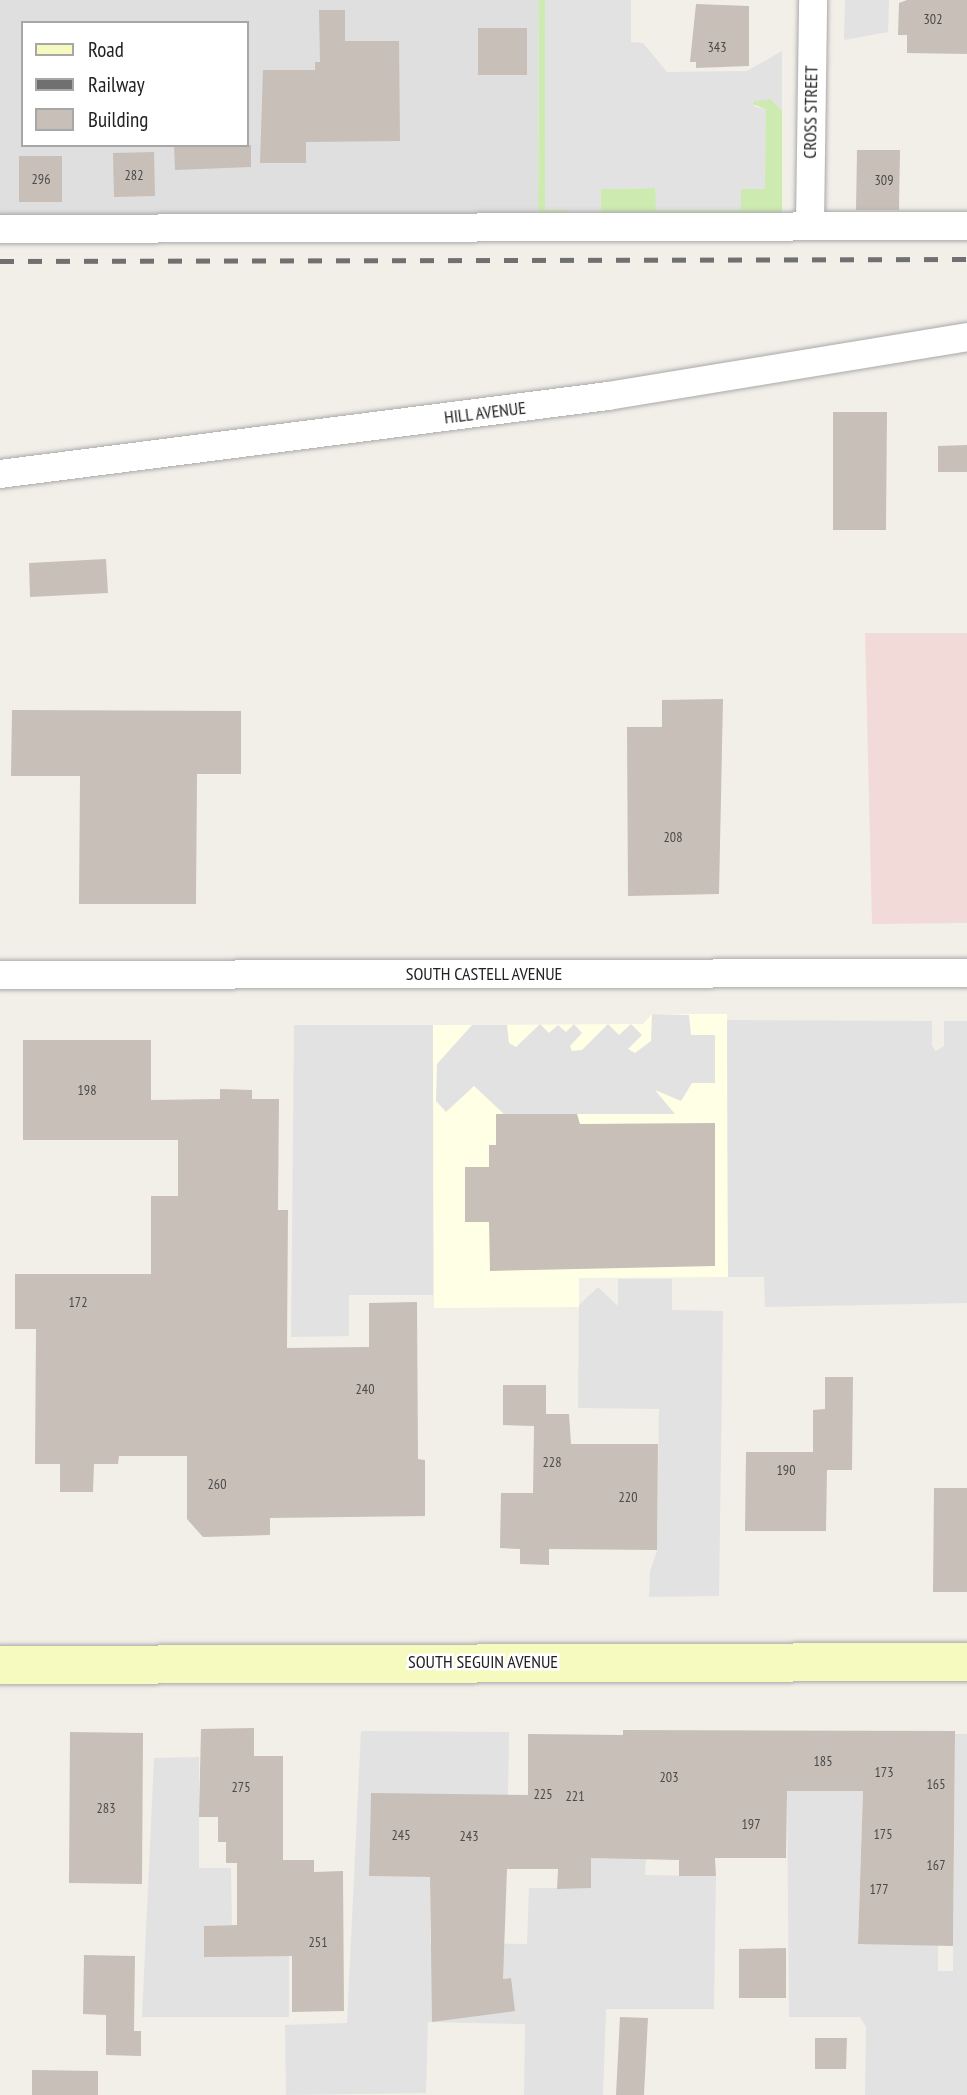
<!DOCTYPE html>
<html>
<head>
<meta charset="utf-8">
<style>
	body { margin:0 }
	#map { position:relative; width:967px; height:2095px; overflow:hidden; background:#f2efe9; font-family:"PT Sans Narrow",sans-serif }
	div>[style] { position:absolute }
	.residential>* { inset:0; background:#e0dfdf }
	.commercial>* { inset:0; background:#f2dad9 }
	.education>* { inset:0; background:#ffffe5 }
	.grass>* { inset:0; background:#cdebb0 }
	.parking>* { inset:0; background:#e2e2e2 }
	.building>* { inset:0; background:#c7bfb8 }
	.roads { filter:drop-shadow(0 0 2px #a9a9a9) drop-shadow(0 0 2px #a9a9a9) }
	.minor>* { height:28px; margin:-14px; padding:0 14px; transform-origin:14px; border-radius:14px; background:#fff }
	.secondary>* { height:38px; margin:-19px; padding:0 19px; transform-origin:19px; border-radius:19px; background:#f7fabf }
	.rail>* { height:5px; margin-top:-2.5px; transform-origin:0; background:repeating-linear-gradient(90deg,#707070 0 14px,transparent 0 28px) }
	span { translate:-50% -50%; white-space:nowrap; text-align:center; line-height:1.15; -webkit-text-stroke:5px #fff; paint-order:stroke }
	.number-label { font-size:14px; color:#4b4948 }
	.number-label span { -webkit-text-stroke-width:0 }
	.street-label { font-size:18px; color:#222 }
	.legend { position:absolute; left:21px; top:21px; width:228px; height:126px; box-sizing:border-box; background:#fff; border:2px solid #a7a7a7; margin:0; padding:9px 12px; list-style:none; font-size:21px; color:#222 }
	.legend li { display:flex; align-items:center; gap:14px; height:35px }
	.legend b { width:35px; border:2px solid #a7a7a7 }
</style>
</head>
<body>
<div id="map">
	<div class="residential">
		<div style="clip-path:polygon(evenodd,0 0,539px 0,538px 219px,0 222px,0 0,23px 23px,247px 23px,247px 145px,23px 145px,23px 23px)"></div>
	</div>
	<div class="commercial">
		<div style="clip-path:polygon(865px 633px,967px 633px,967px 923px,872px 924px)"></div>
	</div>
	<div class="education">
		<div style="clip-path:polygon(652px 1014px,727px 1014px,728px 1277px,579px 1278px,579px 1307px,434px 1308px,433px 1025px,643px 1024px)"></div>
	</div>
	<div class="grass">
		<div style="clip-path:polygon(539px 0,545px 0,545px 210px,567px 210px,567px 219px,538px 219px)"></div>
		<div style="clip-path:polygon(771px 99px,782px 110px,782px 218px,600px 219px,601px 189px,656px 188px,656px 210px,741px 189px,765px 189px,765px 109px,752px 104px,755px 99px)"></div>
	</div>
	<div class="parking">
		<div style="clip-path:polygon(545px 0,631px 0,631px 42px,643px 43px,667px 72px,747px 71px,782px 51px,782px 110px,771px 99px,752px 102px,755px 107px,766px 109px,765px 189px,741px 189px,741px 210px,656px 210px,655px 188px,601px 189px,600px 219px,567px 219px,567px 210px,545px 210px)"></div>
		<div style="clip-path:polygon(845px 0,889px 0,888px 32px,844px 40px)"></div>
		<div style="clip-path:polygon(652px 1014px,689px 1015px,691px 1035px,715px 1035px,715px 1083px,692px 1083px,681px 1101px,655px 1090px,675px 1114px,504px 1114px,474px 1086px,446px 1112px,436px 1101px,437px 1064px,472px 1025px,507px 1025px,509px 1043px,516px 1047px,540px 1024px,549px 1033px,558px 1025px,566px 1032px,574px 1024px,582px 1033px,570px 1046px,572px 1051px,582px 1050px,608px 1024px,619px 1035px,631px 1024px,642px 1035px,628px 1049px,635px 1053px,651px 1041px)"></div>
		<div style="clip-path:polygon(727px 1020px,932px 1021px,932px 1046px,936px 1051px,944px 1046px,944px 1021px,967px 1021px,967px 1303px,765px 1307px,764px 1277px,728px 1277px)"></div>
		<div style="clip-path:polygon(294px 1025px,433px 1025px,433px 1295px,349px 1295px,349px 1336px,291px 1337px)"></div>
		<div style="clip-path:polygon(618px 1279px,672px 1279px,672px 1310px,723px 1311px,719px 1596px,649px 1597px,650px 1571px,657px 1551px,659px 1409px,578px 1408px,579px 1305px,598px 1287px,618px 1306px)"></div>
		<div style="clip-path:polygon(361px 1731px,509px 1732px,508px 1795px,371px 1794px,369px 1876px,430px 1877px,430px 1943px,527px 1944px,529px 1888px,590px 1888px,591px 1857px,646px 1859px,645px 1875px,716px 1876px,714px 2009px,606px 2009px,603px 2095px,524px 2095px,525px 2024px,428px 2022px,426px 2093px,286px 2095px,285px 2025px,347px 2023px)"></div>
		<div style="clip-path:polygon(955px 1734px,967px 1734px,967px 2095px,865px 2095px,866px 2027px,860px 2017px,789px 2017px,787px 1791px,863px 1791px,858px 1944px,938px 1940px,938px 1971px,953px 1971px)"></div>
		<div style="clip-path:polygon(199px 1757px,199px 1868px,231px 1868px,232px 1925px,204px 1926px,204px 1956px,289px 1956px,289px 2017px,142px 2017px,154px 1758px)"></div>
	</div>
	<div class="building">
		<div style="clip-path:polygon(907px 0,967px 0,967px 54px,907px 53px,907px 35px,898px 35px,899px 3px)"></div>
		<div style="clip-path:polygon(696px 4px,749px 6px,749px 66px,696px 68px,696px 62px,690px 62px)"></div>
		<div style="clip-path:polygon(319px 10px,345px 10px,345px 41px,399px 41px,400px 141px,306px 142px,306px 163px,260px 163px,263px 70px,315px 70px,315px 62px,320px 62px)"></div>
		<div style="clip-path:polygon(478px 28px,527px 28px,527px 75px,478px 75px)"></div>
		<div style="clip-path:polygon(174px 145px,251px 145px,251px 167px,175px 170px)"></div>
		<div style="clip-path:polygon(857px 150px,900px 150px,899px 210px,856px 210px)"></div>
		<div style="clip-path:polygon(154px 152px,155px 196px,114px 197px,113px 153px)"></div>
		<div style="clip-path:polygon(19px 156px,62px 156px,62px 202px,19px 202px)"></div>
		<div style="clip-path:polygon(833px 412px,887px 412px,886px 530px,833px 530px)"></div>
		<div style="clip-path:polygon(967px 445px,967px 472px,938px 472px,938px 446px)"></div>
		<div style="clip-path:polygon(106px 559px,108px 593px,30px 597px,29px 563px)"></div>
		<div style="clip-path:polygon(723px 699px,719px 894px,628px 896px,627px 727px,662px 727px,662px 700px)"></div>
		<div style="clip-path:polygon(12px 710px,241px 711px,241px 774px,197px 774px,196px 904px,79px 904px,80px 776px,11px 776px)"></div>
		<div style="clip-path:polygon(23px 1040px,151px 1040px,151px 1100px,220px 1099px,220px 1089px,252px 1090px,252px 1099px,279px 1099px,278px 1210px,288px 1210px,287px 1348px,369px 1347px,369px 1303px,417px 1302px,418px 1459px,425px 1460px,425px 1516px,270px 1518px,270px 1535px,203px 1537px,187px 1519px,187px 1456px,119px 1456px,118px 1464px,94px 1464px,93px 1492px,60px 1492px,60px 1464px,35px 1464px,36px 1329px,15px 1329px,15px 1274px,151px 1274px,151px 1196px,178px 1196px,178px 1140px,23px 1140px)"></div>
		<div style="clip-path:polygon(496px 1114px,577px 1114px,580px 1124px,715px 1123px,715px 1266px,490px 1271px,489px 1222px,465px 1222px,465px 1167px,489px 1167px,489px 1145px,496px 1145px)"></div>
		<div style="clip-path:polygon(825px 1377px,853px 1377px,852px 1470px,827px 1470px,826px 1531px,745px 1531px,746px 1452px,813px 1452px,813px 1410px,825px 1409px)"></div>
		<div style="clip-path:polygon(503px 1385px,546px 1385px,546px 1414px,569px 1414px,571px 1444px,658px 1444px,657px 1550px,549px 1549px,549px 1565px,520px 1564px,520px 1549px,500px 1548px,501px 1493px,533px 1493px,534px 1426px,503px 1425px)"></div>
		<div style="clip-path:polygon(934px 1488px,967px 1488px,967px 1592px,933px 1592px)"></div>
		<div style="clip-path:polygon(254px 1728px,254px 1756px,283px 1756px,283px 1860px,314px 1860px,314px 1872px,343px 1871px,344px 2011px,292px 2012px,292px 1956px,204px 1957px,204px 1926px,237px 1925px,237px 1863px,226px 1863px,226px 1842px,218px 1842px,218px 1817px,199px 1817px,201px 1729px)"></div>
		<div style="clip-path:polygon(623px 1730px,955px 1731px,953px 1946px,858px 1944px,863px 1791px,787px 1791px,786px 1858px,715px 1858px,716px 1876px,679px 1876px,679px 1860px,591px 1858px,591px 1888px,557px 1889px,558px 1869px,507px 1869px,503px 1979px,511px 1978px,515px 2011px,432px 2022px,430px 1877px,369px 1876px,371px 1793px,528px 1795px,528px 1734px,623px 1735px)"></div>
		<div style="clip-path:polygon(70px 1732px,143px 1733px,142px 1884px,69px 1883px)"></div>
		<div style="clip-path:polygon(786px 1948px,786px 1998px,739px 1998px,739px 1949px)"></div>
		<div style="clip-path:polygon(84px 1955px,135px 1956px,134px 2031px,141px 2031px,141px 2056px,106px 2055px,106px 2015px,83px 2014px)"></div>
		<div style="clip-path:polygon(620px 2017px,648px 2018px,644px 2095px,616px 2095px)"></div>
		<div style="clip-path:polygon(815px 2038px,847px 2038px,846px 2069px,815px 2069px)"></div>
		<div style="clip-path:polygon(32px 2070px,98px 2071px,98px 2095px,32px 2095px)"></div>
	</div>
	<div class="roads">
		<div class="minor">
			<div style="left:810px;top:224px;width:224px;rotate:-89.2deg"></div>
			<div style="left:0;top:229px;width:967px;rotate:-0.18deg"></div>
			<div style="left:0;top:474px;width:613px;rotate:-7.31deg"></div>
			<div style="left:608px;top:396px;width:364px;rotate:-9.3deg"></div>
			<div style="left:0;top:975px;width:967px;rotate:-0.12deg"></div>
		</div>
		<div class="secondary">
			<div style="left:0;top:1665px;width:967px;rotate:-0.18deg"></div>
		</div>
	</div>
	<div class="rail">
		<div style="left:0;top:261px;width:967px;rotate:-0.12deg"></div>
	</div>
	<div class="number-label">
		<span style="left:933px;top:19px">302</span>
		<span style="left:717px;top:47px">343</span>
		<span style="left:134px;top:175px">282</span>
		<span style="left:41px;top:179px">296</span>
		<span style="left:884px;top:180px">309</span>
		<span style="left:673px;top:837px">208</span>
		<span style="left:87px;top:1090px">198</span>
		<span style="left:78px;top:1302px">172</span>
		<span style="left:365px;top:1389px">240</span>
		<span style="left:552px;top:1462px">228</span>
		<span style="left:786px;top:1470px">190</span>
		<span style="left:217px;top:1484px">260</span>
		<span style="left:628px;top:1497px">220</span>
		<span style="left:823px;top:1761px">185</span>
		<span style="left:884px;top:1772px">173</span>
		<span style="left:669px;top:1777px">203</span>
		<span style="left:936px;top:1784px">165</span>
		<span style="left:241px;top:1787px">275</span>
		<span style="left:543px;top:1794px">225</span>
		<span style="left:575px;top:1796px">221</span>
		<span style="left:106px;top:1808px">283</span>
		<span style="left:751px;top:1824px">197</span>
		<span style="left:883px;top:1834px">175</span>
		<span style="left:401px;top:1835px">245</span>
		<span style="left:469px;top:1836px">243</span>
		<span style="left:936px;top:1865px">167</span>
		<span style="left:879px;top:1889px">177</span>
		<span style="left:318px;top:1942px">251</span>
	</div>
	<div class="street-label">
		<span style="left:811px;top:112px;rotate:-89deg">CROSS STREET</span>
		<span style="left:485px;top:413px;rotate:-7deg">HILL AVENUE</span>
		<span style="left:484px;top:974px">SOUTH CASTELL AVENUE</span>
		<span style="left:483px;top:1662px">SOUTH SEGUIN AVENUE</span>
	</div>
	<ul class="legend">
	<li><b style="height:9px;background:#f7fabf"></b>Road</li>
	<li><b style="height:9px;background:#707070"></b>Railway</li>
	<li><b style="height:19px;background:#c7bfb8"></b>Building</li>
	</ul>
</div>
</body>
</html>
